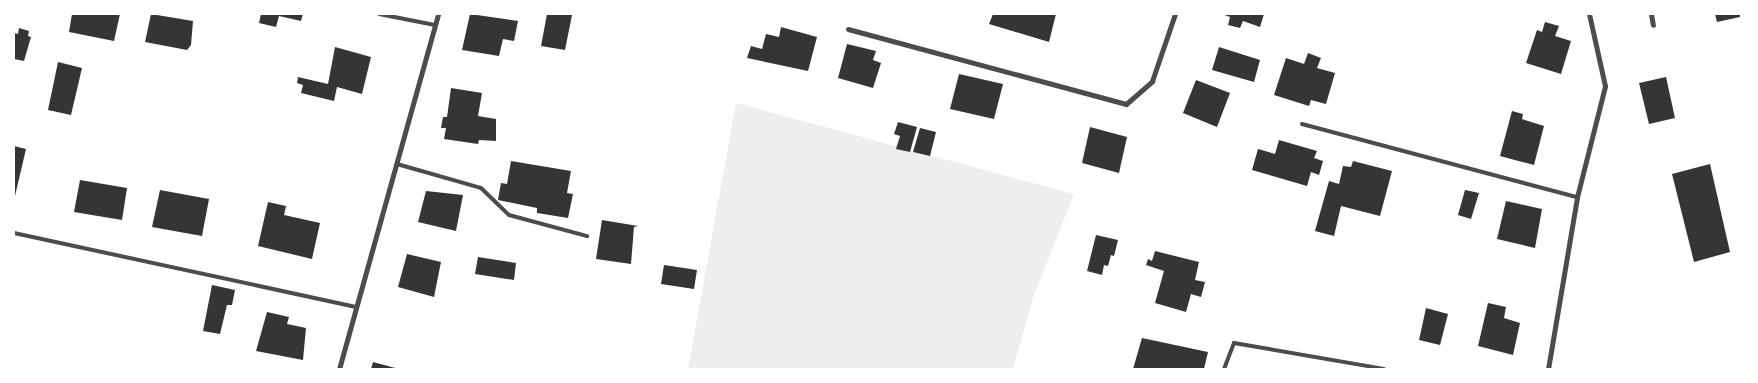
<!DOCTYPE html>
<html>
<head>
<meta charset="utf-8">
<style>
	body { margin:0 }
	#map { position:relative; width:1758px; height:383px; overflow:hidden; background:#fff; font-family:Helvetica,sans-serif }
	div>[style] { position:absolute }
	.green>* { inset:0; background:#eee }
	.building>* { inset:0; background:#353535 }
	.service>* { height:4px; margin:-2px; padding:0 2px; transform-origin:2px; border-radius:2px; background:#4c4c4c }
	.minor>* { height:5px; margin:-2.5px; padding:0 2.5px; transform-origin:2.5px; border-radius:2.5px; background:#4c4c4c }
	span { translate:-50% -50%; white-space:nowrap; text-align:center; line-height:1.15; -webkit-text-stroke:4.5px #fff; paint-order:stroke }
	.frame { position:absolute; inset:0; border:15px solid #fff; pointer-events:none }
</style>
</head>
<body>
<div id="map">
	<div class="green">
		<div style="clip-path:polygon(736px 103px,1074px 194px,1033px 298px,1013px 369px,688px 369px)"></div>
	</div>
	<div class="building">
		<div style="clip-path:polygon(72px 14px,120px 14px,114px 41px,69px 32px)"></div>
		<div style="clip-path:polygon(151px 14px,193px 21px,191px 45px,187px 50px,145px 42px)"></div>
		<div style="clip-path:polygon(261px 14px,303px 14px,301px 21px,279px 16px,276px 27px,259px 23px)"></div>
		<div style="clip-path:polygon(470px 14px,518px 21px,514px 41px,503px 39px,499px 56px,462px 50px)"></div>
		<div style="clip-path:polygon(547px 14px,572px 15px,565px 50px,541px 46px)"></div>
		<div style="clip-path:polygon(993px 14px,1056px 14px,1049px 42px,989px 24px)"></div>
		<div style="clip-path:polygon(1222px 14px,1264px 14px,1260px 27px,1243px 21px,1240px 28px,1228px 25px,1230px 17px)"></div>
		<div style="clip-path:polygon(1715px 14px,1740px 14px,1740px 17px,1717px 22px)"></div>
		<div style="clip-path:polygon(1545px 22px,1559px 26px,1555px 36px,1571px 41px,1561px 74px,1526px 63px,1537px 30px,1542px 32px)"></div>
		<div style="clip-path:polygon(781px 27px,817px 37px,808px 71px,747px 58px,751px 46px,762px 49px,766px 34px,779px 37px)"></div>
		<div style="clip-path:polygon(19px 28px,29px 31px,28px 36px,31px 37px,24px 61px,14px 59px,14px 33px,18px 34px)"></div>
		<div style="clip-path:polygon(847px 44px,876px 51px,873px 60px,881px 63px,873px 88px,838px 78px)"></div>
		<div style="clip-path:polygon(335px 47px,371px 57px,362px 94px,337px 87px,334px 101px,301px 93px,303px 85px,297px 83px,298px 77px,328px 84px)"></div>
		<div style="clip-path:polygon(1219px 47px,1260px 60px,1254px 82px,1212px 70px)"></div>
		<div style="clip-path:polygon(1308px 53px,1321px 58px,1317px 68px,1335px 73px,1326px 104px,1311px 100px,1309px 106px,1274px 95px,1286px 58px,1304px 64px)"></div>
		<div style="clip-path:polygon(58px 62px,82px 68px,71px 115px,48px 110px)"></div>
		<div style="clip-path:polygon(959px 74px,1003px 84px,994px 119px,950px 109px)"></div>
		<div style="clip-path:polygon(1666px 77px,1675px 118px,1649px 124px,1639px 83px)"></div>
		<div style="clip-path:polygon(1196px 80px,1230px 93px,1217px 127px,1183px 113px)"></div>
		<div style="clip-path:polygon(451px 88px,482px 93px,478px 116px,496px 119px,496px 141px,479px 140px,478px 144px,444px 139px,446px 128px,441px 128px,443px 117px,447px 117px)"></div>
		<div style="clip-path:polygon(1512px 111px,1523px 114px,1522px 119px,1544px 126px,1534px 165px,1500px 156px)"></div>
		<div style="clip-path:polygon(898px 122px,917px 127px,910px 152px,896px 149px,900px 136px,894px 134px)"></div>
		<div style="clip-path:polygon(1090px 127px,1127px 137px,1119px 173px,1082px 163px)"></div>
		<div style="clip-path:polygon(920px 128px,936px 132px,930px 156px,913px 152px)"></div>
		<div style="clip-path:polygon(1279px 140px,1317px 151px,1314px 158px,1323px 161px,1319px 175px,1311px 172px,1307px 186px,1252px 170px,1258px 149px,1275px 154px)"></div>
		<div style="clip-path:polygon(14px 146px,26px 149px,15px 196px,14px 196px)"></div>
		<div style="clip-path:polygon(511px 161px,571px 171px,567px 193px,573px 194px,568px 218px,537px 213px,537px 208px,498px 200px,501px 183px,507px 184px)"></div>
		<div style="clip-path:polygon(1353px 161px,1392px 171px,1380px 216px,1341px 206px,1334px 236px,1315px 231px,1329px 181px,1339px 184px,1343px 166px,1351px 167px)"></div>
		<div style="clip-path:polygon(1710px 164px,1730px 252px,1694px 262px,1672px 174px)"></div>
		<div style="clip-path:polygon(80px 180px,127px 188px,122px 220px,74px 212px)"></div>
		<div style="clip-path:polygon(160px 190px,209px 199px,202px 236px,152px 227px)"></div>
		<div style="clip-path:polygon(1465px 190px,1479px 193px,1471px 219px,1458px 215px)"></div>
		<div style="clip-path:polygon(426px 191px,463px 195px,456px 231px,418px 222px)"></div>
		<div style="clip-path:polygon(1506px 201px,1542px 209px,1535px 248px,1497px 239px)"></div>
		<div style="clip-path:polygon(268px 202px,286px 206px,284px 215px,320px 223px,312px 259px,258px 246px)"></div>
		<div style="clip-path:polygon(602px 220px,638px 226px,634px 227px,631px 264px,596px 259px)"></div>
		<div style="clip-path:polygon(1096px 235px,1118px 240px,1114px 256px,1111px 255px,1108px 266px,1104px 265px,1102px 275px,1087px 271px)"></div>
		<div style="clip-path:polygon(1155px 251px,1199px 262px,1195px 280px,1205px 282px,1201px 297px,1191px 294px,1186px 312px,1155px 303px,1164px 271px,1146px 265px,1148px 259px,1152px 261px)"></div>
		<div style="clip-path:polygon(407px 254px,441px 262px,434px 297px,398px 287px)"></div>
		<div style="clip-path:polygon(478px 257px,516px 263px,514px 280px,475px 274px)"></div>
		<div style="clip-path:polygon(664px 265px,697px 270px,694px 289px,661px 284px)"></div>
		<div style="clip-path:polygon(212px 285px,235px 290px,232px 305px,227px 305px,220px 334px,203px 331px)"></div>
		<div style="clip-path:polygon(1488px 303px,1506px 307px,1504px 318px,1520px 323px,1513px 355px,1478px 346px)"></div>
		<div style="clip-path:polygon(1426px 308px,1448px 314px,1440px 345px,1419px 340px)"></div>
		<div style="clip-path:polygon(267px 312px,289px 317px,287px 324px,306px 328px,303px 360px,256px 351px)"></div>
		<div style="clip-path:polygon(1142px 338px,1208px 352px,1204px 369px,1133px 369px)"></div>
		<div style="clip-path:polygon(373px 362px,399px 369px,371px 369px)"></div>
	</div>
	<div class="service">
		<div style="left:379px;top:14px;width:57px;rotate:11.1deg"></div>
		<div style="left:1302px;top:124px;width:285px;rotate:14.9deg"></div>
		<div style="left:397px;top:164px;width:87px;rotate:15.9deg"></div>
		<div style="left:481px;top:188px;width:39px;rotate:44deg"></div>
		<div style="left:509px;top:215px;width:81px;rotate:15.1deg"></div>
		<div style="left:14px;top:233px;width:351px;rotate:12.2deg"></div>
		<div style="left:1224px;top:369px;width:28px;rotate:-69deg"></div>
		<div style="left:1234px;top:343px;width:152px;rotate:9.8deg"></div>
	</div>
	<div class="minor">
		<div style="left:1651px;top:14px;width:11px;rotate:80deg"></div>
		<div style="left:848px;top:29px;width:288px;rotate:15.1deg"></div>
		<div style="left:1126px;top:104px;width:35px;rotate:-41deg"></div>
		<div style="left:1152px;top:81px;width:71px;rotate:-71.1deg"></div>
		<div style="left:339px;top:369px;width:369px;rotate:-74.4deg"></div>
		<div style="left:1548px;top:369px;width:174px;rotate:-80.4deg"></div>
		<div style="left:1577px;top:197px;width:114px;rotate:-75.8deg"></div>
		<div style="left:1605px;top:86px;width:74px;rotate:-102.5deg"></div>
	</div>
	<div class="frame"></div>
</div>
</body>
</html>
